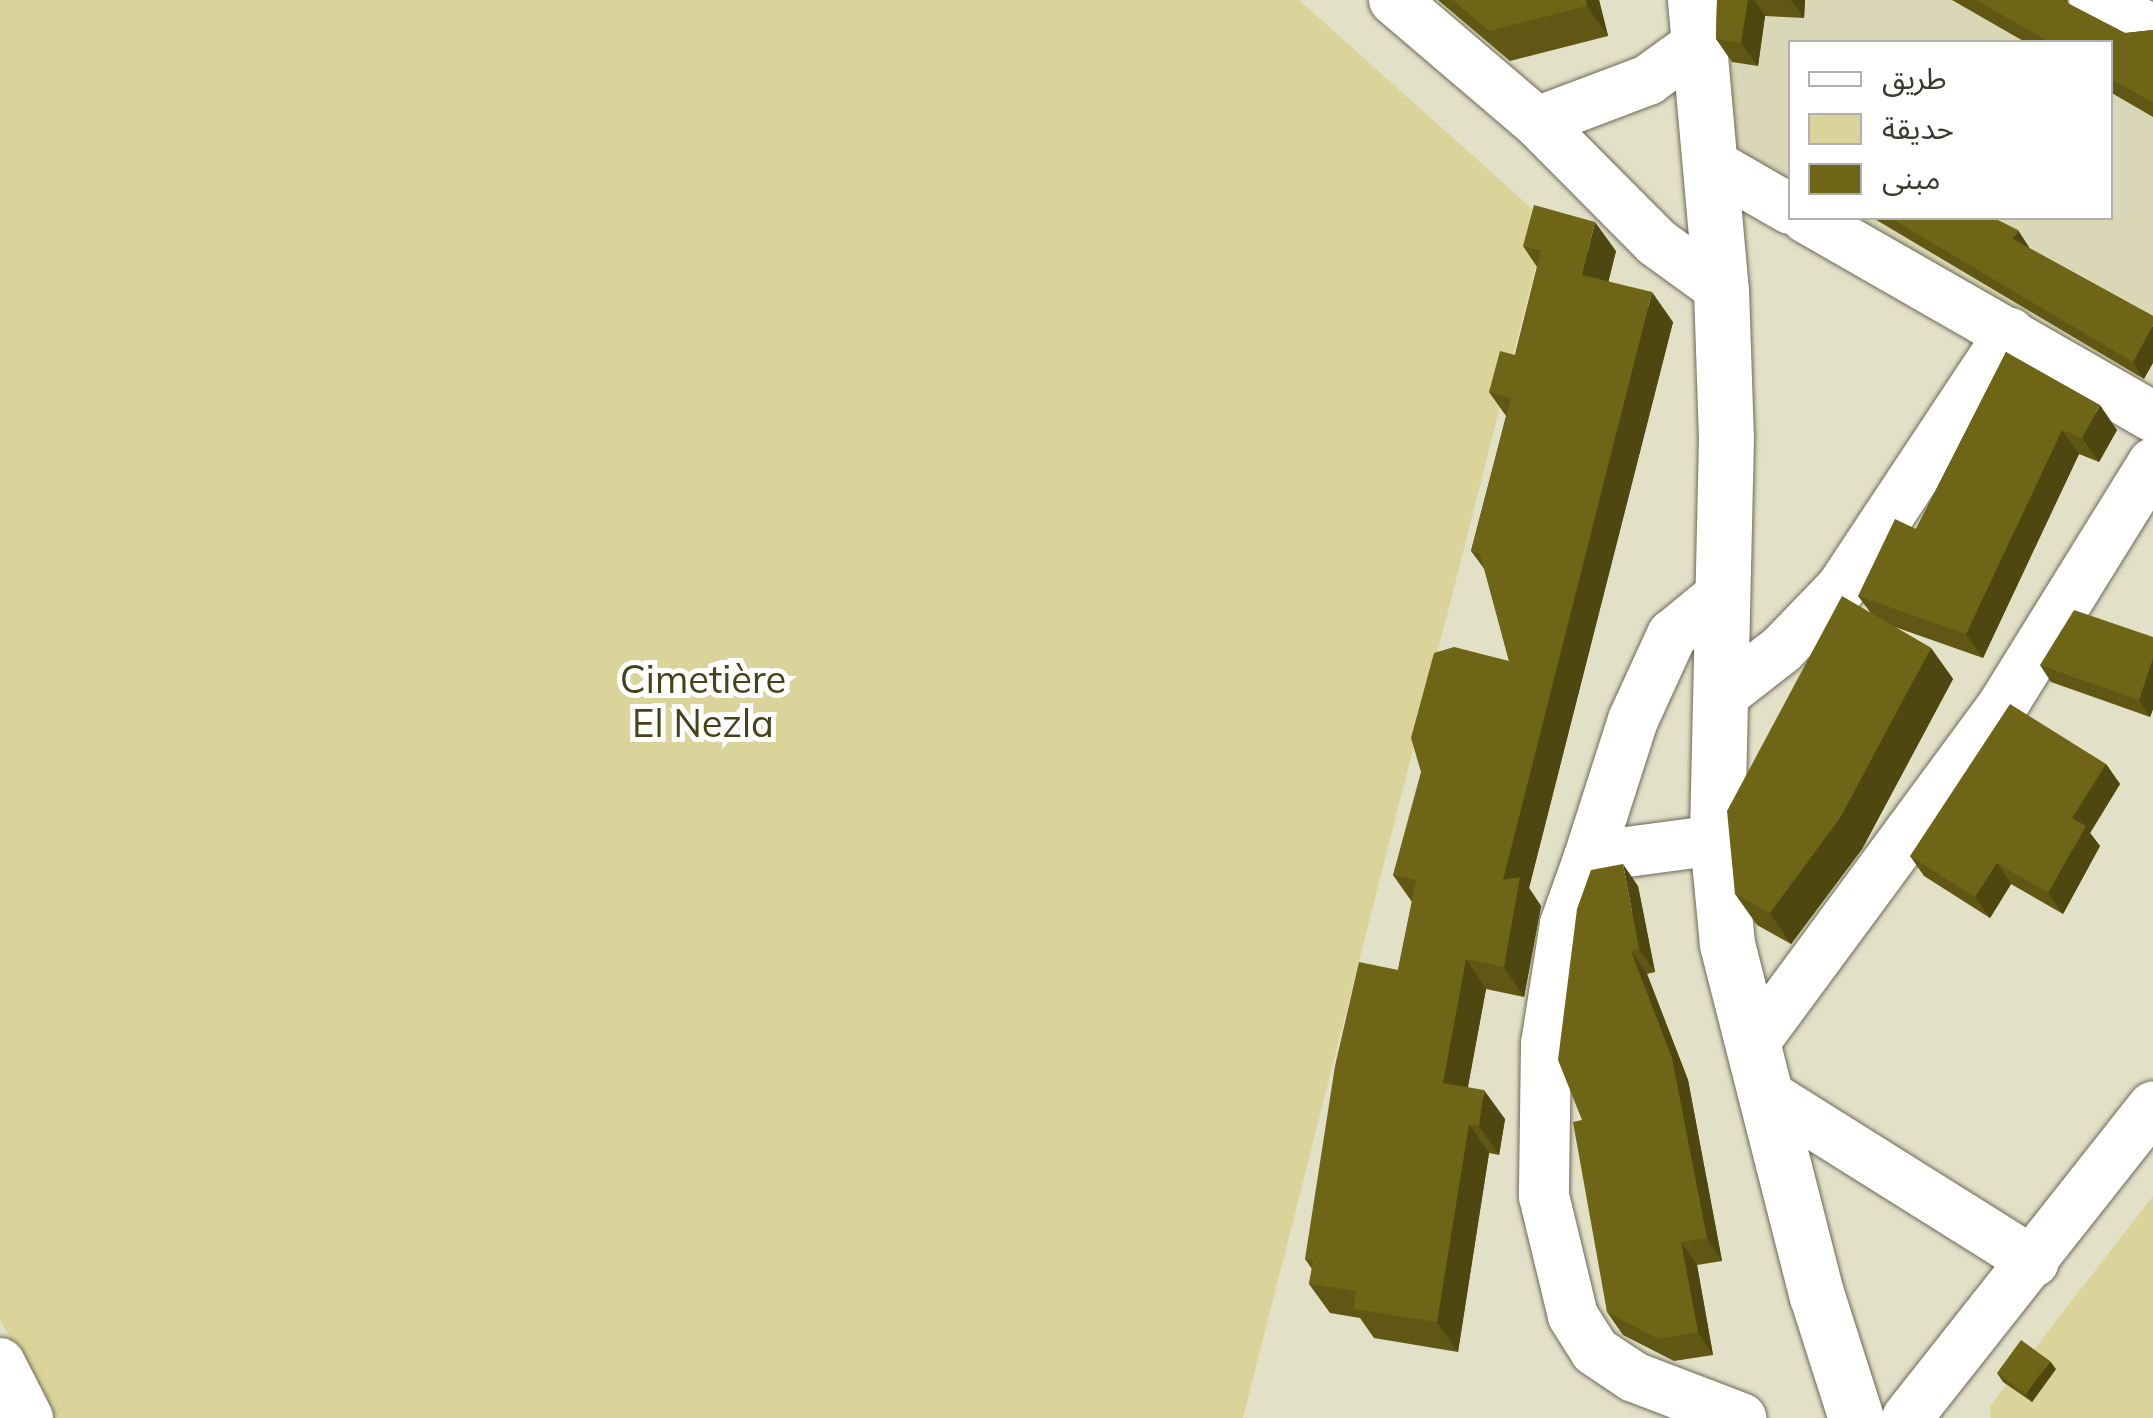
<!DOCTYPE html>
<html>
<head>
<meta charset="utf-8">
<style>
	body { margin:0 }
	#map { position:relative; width:2153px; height:1418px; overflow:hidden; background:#e3e0c8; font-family:Mulish,"Noto Sans Arabic",sans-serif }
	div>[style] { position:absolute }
	.built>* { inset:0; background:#dad7b7 }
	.green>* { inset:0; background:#dbd49a }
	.roads { filter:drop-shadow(0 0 2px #6c6954) drop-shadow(0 0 2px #6c6954) }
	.minor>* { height:50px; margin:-25px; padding:0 25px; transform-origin:25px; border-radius:25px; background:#fff }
	.major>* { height:55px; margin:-27.5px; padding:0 27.5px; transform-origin:27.5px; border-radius:27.5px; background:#fff }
	.wall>* { inset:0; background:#5f5713 }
	.shaded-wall>* { inset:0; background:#4e470f }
	.building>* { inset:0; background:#6f6516 }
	span { translate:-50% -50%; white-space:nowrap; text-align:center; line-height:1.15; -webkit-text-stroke:10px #fff; paint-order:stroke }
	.park-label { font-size:38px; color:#474219 }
	.legend { position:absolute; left:1788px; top:40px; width:325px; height:180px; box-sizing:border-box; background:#fff; border:2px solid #b1b0ad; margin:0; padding:12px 18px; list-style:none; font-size:30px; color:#3b3a31 }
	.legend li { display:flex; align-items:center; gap:20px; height:50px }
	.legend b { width:50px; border:2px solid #b1b0ad }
</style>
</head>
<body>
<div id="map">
	<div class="built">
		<div style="clip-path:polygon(1730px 0,2042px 0,2110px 42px,1790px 42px,1790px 191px,1740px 160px,1724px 104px)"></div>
		<div style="clip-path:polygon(2110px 43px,2153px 70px,2153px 353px,2127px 394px,1835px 218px,2110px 218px)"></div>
	</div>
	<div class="green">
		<div style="clip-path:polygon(0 0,1299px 0,1547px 222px,1243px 1418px,51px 1418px,0 1319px)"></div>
		<div style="clip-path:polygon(2153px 1196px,2153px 1418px,1991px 1418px,1990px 1406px)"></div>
	</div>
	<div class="roads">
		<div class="minor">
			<div style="left:1394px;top:0;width:188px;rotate:40.5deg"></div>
			<div style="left:1537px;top:122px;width:169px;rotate:45.2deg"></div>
			<div style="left:1656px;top:242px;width:80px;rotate:35.9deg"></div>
			<div style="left:2094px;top:0;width:66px;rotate:27deg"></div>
			<div style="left:1537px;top:122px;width:119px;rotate:-20.7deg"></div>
			<div style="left:1648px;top:80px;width:58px;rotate:-35.9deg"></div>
			<div style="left:1710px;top:163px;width:92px;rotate:29.9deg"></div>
			<div style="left:1806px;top:218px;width:400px;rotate:29.8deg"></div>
			<div style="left:1723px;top:695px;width:75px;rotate:-37.9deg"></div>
			<div style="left:1782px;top:649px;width:85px;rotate:-46deg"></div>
			<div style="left:1841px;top:588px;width:306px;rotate:-56.5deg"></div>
			<div style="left:1717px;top:840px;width:129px;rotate:172.4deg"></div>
			<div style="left:1589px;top:857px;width:71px;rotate:109.7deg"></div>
			<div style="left:1565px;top:924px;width:121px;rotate:99deg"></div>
			<div style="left:1546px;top:1044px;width:152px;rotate:90.8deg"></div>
			<div style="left:1544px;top:1196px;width:123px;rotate:76.4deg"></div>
			<div style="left:1573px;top:1316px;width:41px;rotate:57.8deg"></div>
			<div style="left:1595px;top:1351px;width:47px;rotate:33.7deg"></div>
			<div style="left:1634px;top:1377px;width:115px;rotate:21deg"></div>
			<div style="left:1589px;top:857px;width:144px;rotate:-72.2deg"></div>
			<div style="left:1633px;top:720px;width:94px;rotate:-65.4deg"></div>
			<div style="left:1672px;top:635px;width:66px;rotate:-39.5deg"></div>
			<div style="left:1754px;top:1043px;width:420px;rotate:-53.6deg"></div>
			<div style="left:2003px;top:705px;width:285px;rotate:-58.2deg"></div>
			<div style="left:1766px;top:1094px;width:316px;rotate:32.1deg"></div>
			<div style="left:0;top:1363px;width:62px;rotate:63deg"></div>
			<div style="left:1907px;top:1418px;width:397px;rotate:-51.7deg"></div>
		</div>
		<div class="major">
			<div style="left:1695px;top:0;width:290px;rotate:84.9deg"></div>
			<div style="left:1721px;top:289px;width:148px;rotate:88.1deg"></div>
			<div style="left:1726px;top:437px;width:403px;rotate:91.3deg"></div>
			<div style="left:1717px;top:840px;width:104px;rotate:84.5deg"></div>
			<div style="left:1727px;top:944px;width:363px;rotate:75.7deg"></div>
			<div style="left:1817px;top:1296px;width:128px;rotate:72.3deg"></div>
		</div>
	</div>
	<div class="wall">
		<div style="clip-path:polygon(1438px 0,1599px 0,1608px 36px,1510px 61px)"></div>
		<div style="clip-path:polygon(1717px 0,1805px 0,1804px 18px,1765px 16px,1758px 66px,1732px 62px,1716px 39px)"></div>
		<div style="clip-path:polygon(1952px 0,2067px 0,2068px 4px,2125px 33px,2153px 30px,2153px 117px,2110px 92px,2110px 42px,2025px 42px)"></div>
		<div style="clip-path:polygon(1873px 218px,1994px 218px,2029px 247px,2029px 248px,2153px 316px,2144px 379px)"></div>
		<div style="clip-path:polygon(1523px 246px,1616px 251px,1608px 281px,1673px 322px,1529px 888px,1541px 906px,1524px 997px,1486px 989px,1468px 1087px,1505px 1119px,1499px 1155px,1489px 1153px,1458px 1352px,1374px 1338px,1360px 1318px,1330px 1313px,1309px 1284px,1312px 1269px,1305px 1259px,1398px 970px,1412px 902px,1393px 875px,1509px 661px,1485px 570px,1471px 551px,1506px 416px,1489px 392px,1515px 355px,1537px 267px)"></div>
		<div style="clip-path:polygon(2006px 352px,2117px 430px,2099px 462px,2079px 454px,1983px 658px,1895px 627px,1931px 648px,1953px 679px,1862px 849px,1791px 944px,1757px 925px,1735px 894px,1870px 612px,1858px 596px,1916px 529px)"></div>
		<div style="clip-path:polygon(2153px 637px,2153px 709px,2150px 717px,2051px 682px,2040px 665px)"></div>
		<div style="clip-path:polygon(2106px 764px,2120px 784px,2090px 833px,2100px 846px,2063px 914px,2011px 884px,1990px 918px,1924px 876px,1910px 856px)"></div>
		<div style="clip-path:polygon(1638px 886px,1655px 972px,1647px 974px,1688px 1080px,1722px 1261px,1697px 1265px,1713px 1355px,1674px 1361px,1623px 1335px,1607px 1312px,1582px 1120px)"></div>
		<div style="clip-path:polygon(2056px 1369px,2032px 1402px,2003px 1382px,1997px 1373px)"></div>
	</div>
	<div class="shaded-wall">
		<div style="clip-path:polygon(1586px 0,1599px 0,1608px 36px,1587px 6px)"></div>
		<div style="clip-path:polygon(1748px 0,1754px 0,1765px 16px,1758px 66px,1741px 43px)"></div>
		<div style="clip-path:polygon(1791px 0,1805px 0,1804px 18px)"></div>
		<div style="clip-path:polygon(1595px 222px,1616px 251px,1603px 304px,1582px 275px)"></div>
		<div style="clip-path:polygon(2018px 230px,2029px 247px,2024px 256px,2013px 239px)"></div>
		<div style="clip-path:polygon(1652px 292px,1673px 322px,1529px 888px,1541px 906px,1524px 997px,1504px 967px,1503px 880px)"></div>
		<div style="clip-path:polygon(2153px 325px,2153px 363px,2144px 379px,2133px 362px)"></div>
		<div style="clip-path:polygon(2100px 405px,2117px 430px,2099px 462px,2082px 438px)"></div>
		<div style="clip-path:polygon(2062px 430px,2079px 454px,1983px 658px,1966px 634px)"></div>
		<div style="clip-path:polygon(1931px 648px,1953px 679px,1862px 849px,1791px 944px,1770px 913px)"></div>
		<div style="clip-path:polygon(2153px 658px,2153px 709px,2150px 717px,2139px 700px)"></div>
		<div style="clip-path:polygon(2106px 764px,2120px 784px,2090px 833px,2100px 846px,2063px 914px,2048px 893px,2072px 818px)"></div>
		<div style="clip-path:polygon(1997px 863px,2011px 884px,1990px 918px,1975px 897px)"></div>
		<div style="clip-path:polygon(1623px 864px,1638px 886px,1655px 972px,1639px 949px)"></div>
		<div style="clip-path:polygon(1631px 951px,1647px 974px,1688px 1080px,1722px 1261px,1707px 1238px)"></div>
		<div style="clip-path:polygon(1466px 959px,1486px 989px,1463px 1112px,1443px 1083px)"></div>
		<div style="clip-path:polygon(1484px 1090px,1505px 1119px,1499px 1155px,1479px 1126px)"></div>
		<div style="clip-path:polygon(1469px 1124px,1489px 1153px,1458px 1352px,1437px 1322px)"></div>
		<div style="clip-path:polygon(1681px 1242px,1697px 1265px,1713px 1355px,1698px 1332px)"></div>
		<div style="clip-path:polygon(2050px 1361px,2056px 1369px,2032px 1402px,2026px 1394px)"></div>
	</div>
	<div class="building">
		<div style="clip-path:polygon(1453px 0,1586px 0,1587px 6px,1489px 31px)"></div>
		<div style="clip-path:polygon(1717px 0,1748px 0,1741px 43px,1716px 39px)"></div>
		<div style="clip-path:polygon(1976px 0,2062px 0,2125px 33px,2153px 30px,2153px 103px,2110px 78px,2110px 42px,2049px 42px)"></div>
		<div style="clip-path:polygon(1534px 205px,1595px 222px,1582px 275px,1652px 292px,1503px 880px,1520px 877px,1504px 967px,1466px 959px,1443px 1083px,1484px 1090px,1479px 1126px,1469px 1124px,1437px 1322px,1353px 1309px,1356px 1291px,1309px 1284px,1313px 1261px,1305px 1259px,1335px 1066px,1359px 962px,1398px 970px,1416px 880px,1393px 875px,1421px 772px,1411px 738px,1434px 653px,1454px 647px,1509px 661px,1480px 554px,1471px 551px,1511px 398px,1489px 392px,1500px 351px,1515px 355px,1541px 251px,1523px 246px)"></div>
		<div style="clip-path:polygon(1890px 218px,1994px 218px,2018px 230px,2013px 239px,2153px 316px,2153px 325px,2133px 362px)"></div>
		<div style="clip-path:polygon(2006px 352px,2100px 405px,2082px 438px,2062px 430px,1966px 634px,1858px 596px,1895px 519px,1916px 529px)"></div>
		<div style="clip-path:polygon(1842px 596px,1931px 648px,1840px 818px,1770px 913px,1735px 894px,1727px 811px)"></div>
		<div style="clip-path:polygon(2074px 610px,2153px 637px,2153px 658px,2139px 700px,2040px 665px)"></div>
		<div style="clip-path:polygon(2010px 704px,2106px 764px,2072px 818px,2086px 826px,2048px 893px,1997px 863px,1975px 897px,1910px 856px)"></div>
		<div style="clip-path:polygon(1623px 864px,1639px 949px,1631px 951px,1672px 1058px,1707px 1238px,1681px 1242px,1698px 1332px,1658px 1339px,1607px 1312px,1573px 1122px,1582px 1120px,1558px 1060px,1577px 909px,1591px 870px)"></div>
		<div style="clip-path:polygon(2021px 1340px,2050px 1361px,2026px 1394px,1997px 1373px)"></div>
	</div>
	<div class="park-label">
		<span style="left:703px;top:702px">Cimetière<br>El Nezla</span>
	</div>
	<ul class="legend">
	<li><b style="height:12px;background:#fff"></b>طريق</li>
	<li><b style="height:28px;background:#dbd49a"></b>حديقة</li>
	<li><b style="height:28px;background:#6f6516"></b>مبنى</li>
	</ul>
</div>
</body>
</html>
